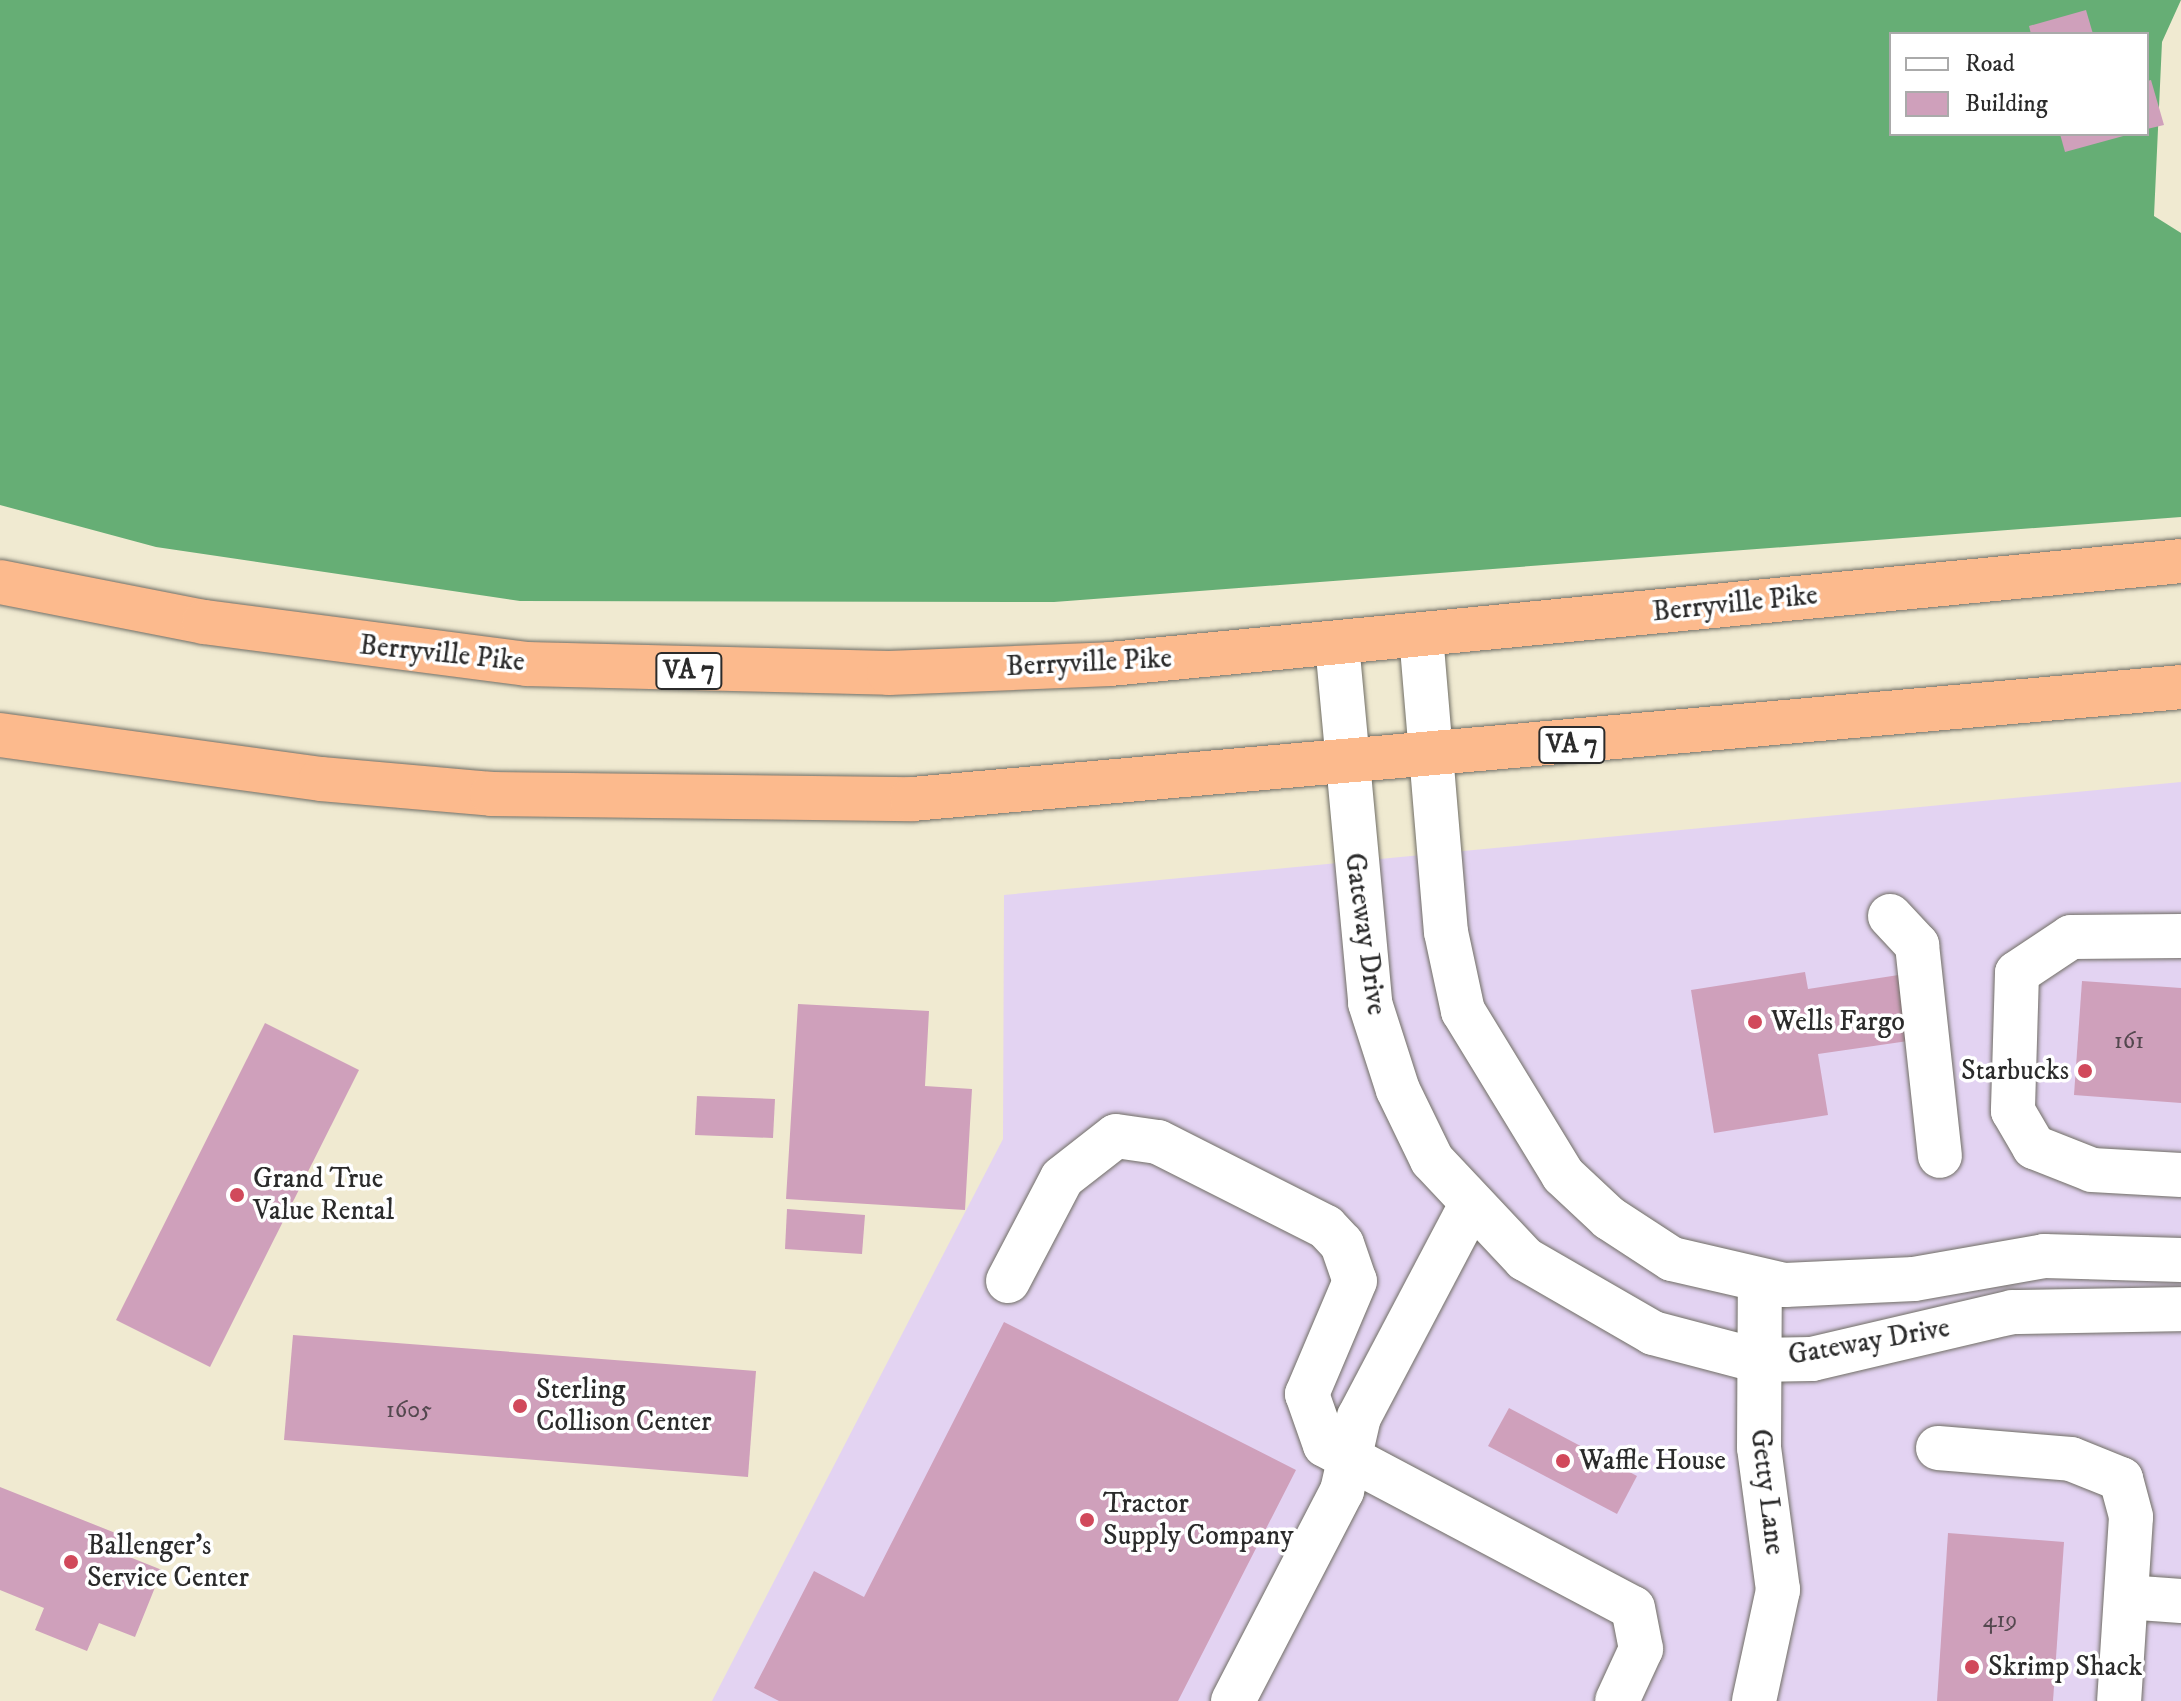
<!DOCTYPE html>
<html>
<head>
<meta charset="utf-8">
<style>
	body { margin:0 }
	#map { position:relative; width:2181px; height:1701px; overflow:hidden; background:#f0ead1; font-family:"IM FELL DW Pica",serif }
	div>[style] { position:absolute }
	.built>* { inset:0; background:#e3d3f2 }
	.forest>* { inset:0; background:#66ae75 }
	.building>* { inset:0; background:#cfa0bb }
	.roads { filter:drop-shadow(0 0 2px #706e65) drop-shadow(0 0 2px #706e65) }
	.minor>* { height:44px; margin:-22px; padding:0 22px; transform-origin:22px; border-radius:22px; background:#fff }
	.highway>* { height:44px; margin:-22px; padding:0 22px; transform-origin:22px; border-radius:22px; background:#fcba8d }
	.dots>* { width:22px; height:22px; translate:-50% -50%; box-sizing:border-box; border:4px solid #fff; border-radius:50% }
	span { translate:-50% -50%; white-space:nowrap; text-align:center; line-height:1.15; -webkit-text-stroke:7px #fff; paint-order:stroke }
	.number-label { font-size:24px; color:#54484f }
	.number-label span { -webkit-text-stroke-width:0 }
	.shield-label span { padding:2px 6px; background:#fff; border:2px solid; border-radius:6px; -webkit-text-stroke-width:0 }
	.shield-label { font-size:26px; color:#2b2b2b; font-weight:700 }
	.street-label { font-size:28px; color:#2b2b2b }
	.poi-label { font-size:28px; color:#2b2b2b }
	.left { translate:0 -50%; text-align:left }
	.right { translate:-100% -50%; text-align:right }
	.legend { position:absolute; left:1889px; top:32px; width:260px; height:104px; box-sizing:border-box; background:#fff; border:2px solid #aaa; margin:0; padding:10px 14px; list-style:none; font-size:24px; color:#2b2b2b }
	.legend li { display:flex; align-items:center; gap:16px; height:40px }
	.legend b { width:40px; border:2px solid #aaa }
</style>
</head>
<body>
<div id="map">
	<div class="built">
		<div style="clip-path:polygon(2181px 782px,2181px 1701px,712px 1701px,1003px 1139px,1004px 895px)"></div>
	</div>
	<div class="forest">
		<div style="clip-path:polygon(evenodd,0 0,2181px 0,2162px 42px,2154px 216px,2181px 233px,2181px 517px,1054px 602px,520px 601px,156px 547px,0 505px,0 0,1891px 34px,2147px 34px,2147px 134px,1891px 134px,1891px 34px)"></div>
	</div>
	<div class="building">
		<div style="clip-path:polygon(2086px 10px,2093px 34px,2031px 34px,2029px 26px)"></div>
		<div style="clip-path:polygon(2151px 80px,2164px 125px,2147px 129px,2147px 81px)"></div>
		<div style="clip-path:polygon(2060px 134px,2126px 134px,2127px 135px,2065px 152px)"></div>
		<div style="clip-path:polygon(1805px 972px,1808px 989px,1905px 974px,1915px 1040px,1818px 1054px,1828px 1115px,1714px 1133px,1691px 990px)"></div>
		<div style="clip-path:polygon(2082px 981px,2181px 988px,2181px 1103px,2074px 1095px)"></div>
		<div style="clip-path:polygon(798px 1004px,929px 1011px,925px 1086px,972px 1089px,965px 1210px,786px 1199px)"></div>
		<div style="clip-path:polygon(265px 1023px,359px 1070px,210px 1367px,116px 1320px)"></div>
		<div style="clip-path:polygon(697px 1096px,775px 1099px,773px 1138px,695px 1135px)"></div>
		<div style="clip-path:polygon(787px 1209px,865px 1215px,862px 1254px,785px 1249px)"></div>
		<div style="clip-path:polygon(1004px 1322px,1296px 1470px,1178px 1701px,779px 1701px,754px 1688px,814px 1571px,864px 1597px)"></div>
		<div style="clip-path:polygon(293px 1335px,756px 1371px,748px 1477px,284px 1440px)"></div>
		<div style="clip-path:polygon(1509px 1408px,1637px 1476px,1617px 1514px,1488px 1446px)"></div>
		<div style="clip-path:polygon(0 1487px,128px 1538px,122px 1554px,162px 1570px,135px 1637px,99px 1623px,87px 1651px,35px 1630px,44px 1608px,0 1590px)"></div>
		<div style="clip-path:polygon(1948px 1533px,2064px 1542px,2053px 1701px,1937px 1701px)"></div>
	</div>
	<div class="roads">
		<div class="minor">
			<div style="left:1421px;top:635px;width:298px;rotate:85.2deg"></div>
			<div style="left:1446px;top:932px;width:81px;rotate:77.9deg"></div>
			<div style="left:1463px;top:1011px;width:192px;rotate:58.6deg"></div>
			<div style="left:1563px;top:1175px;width:63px;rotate:43.1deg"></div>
			<div style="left:1609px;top:1218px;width:75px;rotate:33.1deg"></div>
			<div style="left:1672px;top:1259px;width:116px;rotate:13deg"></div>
			<div style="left:1785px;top:1285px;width:129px;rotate:-2.7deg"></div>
			<div style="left:1914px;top:1279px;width:132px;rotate:-10deg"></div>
			<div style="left:2044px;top:1256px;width:137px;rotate:1.7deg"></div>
			<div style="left:1337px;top:644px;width:361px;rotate:84.7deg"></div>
			<div style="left:1370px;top:1003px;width:91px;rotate:72.2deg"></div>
			<div style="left:1398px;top:1090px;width:78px;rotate:64.1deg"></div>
			<div style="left:1432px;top:1160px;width:136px;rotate:46.8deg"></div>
			<div style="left:1525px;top:1259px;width:148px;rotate:30deg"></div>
			<div style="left:1653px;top:1333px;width:106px;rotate:14.8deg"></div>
			<div style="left:1755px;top:1360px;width:57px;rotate:-1deg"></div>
			<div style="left:1812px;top:1359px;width:206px;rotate:-13.2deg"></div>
			<div style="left:2013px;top:1312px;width:168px;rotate:-1deg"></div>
			<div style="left:1890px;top:916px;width:40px;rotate:47deg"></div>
			<div style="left:1917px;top:945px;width:212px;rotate:83.8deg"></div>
			<div style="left:2181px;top:936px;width:110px;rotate:179.5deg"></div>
			<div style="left:2071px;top:937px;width:65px;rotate:146.3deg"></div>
			<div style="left:2017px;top:973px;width:138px;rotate:91.7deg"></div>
			<div style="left:2013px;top:1111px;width:42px;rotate:59.7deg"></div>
			<div style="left:2034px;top:1147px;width:62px;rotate:21.6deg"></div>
			<div style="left:2092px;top:1170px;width:89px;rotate:3.2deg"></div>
			<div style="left:1008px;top:1281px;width:116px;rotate:-62.3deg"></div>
			<div style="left:1062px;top:1178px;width:68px;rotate:-37.9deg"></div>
			<div style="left:1116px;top:1136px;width:42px;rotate:8.1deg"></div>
			<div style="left:1158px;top:1142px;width:188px;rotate:26.8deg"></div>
			<div style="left:1326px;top:1227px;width:23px;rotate:47deg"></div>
			<div style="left:1342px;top:1244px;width:39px;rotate:71deg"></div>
			<div style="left:1355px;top:1281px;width:123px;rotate:113deg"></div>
			<div style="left:1307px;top:1394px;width:54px;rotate:70.6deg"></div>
			<div style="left:1325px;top:1445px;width:348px;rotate:27.9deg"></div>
			<div style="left:1633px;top:1608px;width:42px;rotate:79deg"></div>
			<div style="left:1641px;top:1649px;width:57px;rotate:114.8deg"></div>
			<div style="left:1938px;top:1448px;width:133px;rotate:4.7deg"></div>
			<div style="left:2071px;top:1459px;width:54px;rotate:21.8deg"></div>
			<div style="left:2121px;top:1479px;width:39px;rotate:75deg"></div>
			<div style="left:2131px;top:1517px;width:184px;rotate:93.7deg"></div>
			<div style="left:2126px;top:1597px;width:55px;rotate:4.2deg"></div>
			<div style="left:1233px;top:1701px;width:237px;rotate:-62.6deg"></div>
			<div style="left:1342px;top:1491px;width:76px;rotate:-77.1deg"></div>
			<div style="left:1359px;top:1417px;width:240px;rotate:-62.2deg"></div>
			<div style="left:1754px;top:1701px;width:114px;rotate:-77.8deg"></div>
			<div style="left:1778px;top:1590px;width:143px;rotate:-97.6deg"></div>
			<div style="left:1759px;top:1448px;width:167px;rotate:-89.7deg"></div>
		</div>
		<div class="highway">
			<div style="left:0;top:582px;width:208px;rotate:11.1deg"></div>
			<div style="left:204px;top:622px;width:325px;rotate:7.4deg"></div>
			<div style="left:526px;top:664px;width:363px;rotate:1.4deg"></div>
			<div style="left:889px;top:673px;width:221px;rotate:-2.3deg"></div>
			<div style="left:1110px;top:664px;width:1076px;rotate:-5.49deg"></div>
			<div style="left:0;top:735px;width:324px;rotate:7.8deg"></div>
			<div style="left:321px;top:779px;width:172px;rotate:5deg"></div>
			<div style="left:492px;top:794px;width:420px;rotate:0.7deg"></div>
			<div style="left:912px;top:799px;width:1274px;rotate:-5.04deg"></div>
		</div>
	</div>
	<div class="dots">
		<div style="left:1755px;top:1022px;background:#d1495b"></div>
		<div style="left:2085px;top:1071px;background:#d1495b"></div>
		<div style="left:237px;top:1195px;background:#d1495b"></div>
		<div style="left:520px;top:1406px;background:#d1495b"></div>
		<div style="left:1563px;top:1461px;background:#d1495b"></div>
		<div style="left:1087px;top:1520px;background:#d1495b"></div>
		<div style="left:71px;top:1562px;background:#d1495b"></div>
		<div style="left:1972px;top:1667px;background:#d1495b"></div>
	</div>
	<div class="number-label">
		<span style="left:2129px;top:1042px">161</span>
		<span style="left:409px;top:1411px">1605</span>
		<span style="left:2000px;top:1621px">419</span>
	</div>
	<div class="shield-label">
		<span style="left:689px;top:671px">VA 7</span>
		<span style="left:1572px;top:745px">VA 7</span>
	</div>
	<div class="street-label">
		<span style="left:1735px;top:604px;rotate:-6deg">Berryville Pike</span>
		<span style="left:442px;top:654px;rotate:6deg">Berryville Pike</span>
		<span style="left:1089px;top:663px;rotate:-3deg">Berryville Pike</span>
		<span style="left:1365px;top:934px;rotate:82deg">Gateway Drive</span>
		<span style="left:1869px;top:1342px;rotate:-10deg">Gateway Drive</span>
		<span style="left:1767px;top:1492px;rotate:83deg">Getty Lane</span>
	</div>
	<div class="poi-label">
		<span class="left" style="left:1771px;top:1022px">Wells Fargo</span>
		<span class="right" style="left:2069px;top:1071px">Starbucks</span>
		<span class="left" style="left:253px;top:1195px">Grand True<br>Value Rental</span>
		<span class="left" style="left:536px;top:1406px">Sterling<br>Collison Center</span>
		<span class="left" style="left:1579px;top:1461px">Waffle House</span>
		<span class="left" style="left:1103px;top:1520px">Tractor<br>Supply Company</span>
		<span class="left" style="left:87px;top:1562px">Ballenger's<br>Service Center</span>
		<span class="left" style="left:1988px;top:1667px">Skrimp Shack</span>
	</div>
	<ul class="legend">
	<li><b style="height:10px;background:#fff"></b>Road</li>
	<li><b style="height:22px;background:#cfa0bb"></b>Building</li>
	</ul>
</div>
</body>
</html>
